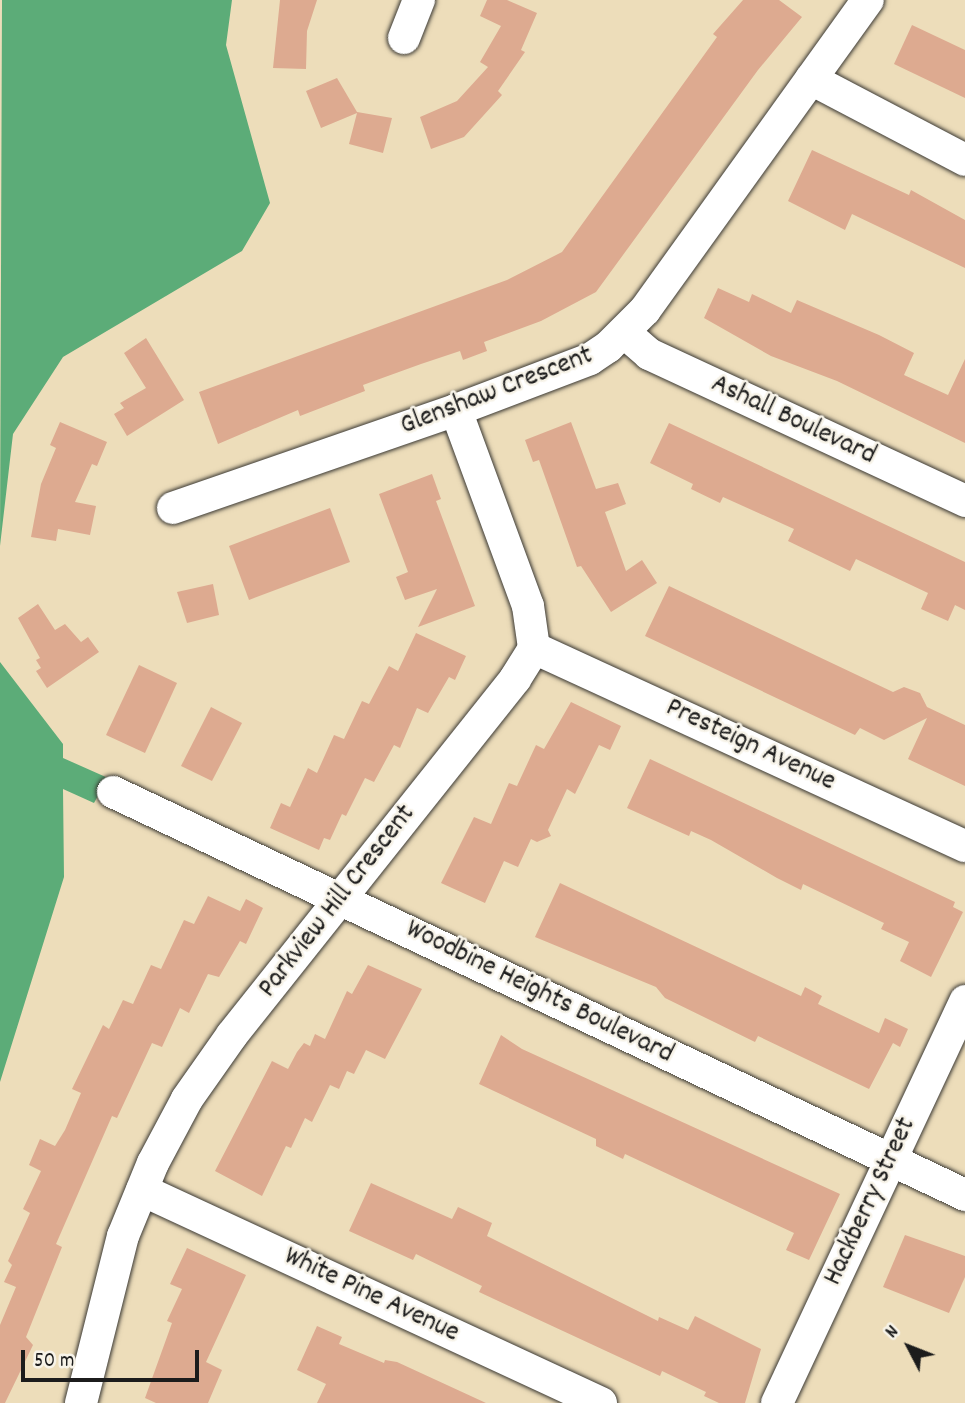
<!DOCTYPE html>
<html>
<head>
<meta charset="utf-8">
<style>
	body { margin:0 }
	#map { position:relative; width:965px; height:1403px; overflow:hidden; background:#edddba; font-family:Dekko,sans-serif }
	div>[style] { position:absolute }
	.forest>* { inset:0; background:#5cac78 }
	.building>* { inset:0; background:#ddaa90 }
	.roads { filter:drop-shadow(0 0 2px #3b3934) drop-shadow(0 0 2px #3b3934) }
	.minor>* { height:32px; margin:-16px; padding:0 16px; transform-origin:16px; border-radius:16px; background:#fff }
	span { translate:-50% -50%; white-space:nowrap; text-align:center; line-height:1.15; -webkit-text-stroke:5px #f7f3e8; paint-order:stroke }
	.street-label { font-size:28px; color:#1c1c1c }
	.north { position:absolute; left:874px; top:1312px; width:70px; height:70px; -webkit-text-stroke:5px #f7f3e8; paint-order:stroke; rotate:312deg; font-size:19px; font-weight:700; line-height:28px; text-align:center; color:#1c1c1c }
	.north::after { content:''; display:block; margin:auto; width:24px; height:32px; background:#1c1c1c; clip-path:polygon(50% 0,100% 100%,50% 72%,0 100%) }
	.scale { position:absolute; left:21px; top:1350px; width:178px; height:32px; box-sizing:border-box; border:4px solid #1c1c1c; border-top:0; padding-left:9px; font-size:21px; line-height:24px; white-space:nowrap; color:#1c1c1c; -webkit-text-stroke:5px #f7f3e8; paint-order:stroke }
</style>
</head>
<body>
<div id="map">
	<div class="forest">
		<div style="clip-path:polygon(2px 0,232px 0,226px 45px,270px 203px,242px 251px,63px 357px,13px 434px,0 546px)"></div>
		<div style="clip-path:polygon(0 662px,63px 744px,63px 758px,108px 778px,94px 803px,63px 789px,64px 877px,0 1082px)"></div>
	</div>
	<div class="building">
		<div style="clip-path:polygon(280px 0,317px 0,307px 31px,306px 69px,273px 68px)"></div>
		<div style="clip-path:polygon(487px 0,507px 0,537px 13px,521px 50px,525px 52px,498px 91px,502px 95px,464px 137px,431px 149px,420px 117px,457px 101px,488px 67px,480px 62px,501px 26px,480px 16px)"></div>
		<div style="clip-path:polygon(743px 0,779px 0,802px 17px,758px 70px,596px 292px,541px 321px,484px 342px,487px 351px,463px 360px,460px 351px,421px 364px,363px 385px,365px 391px,300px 416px,298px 410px,218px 444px,199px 392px,507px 280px,562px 252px,717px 37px,713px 34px)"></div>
		<div style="clip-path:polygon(912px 25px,965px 50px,965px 98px,894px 64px)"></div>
		<div style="clip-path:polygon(337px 78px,357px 112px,392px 118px,383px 153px,349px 144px,357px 113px,321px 128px,306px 91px)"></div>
		<div style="clip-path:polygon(812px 150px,909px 195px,911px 190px,965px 220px,965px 268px,852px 214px,845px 230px,788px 201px)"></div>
		<div style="clip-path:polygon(718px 288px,749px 302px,752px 294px,791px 313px,797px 300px,879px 335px,914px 353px,904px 375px,948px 395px,965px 359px,965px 443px,837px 381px,771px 356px,704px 318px)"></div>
		<div style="clip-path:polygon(146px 338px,184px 400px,127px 436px,114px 414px,124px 408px,120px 403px,146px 388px,124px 353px)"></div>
		<div style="clip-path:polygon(60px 422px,107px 442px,97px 466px,92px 464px,75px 502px,96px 506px,90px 535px,58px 529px,56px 541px,31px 537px,41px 484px,56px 448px,50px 445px)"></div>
		<div style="clip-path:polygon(571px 422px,596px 489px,618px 483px,626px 504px,605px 512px,626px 571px,642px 560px,657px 583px,611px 612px,581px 566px,577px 567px,539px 460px,533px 462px,525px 440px)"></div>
		<div style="clip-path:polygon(669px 423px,965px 562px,965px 610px,955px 605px,948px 621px,921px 609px,928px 593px,856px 559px,850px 571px,788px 541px,794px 529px,723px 497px,720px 503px,691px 489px,693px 484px,650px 463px)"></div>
		<div style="clip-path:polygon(432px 474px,441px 499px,436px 501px,475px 606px,418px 627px,437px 589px,405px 600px,396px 577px,408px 572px,379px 494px)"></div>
		<div style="clip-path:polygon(330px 508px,350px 562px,249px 600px,229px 546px)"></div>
		<div style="clip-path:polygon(213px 584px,219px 615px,187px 623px,177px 592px)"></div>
		<div style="clip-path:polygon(669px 586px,893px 692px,904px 687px,920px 693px,927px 707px,965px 725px,965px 786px,908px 759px,927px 718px,884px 740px,860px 728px,855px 735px,645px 636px)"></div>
		<div style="clip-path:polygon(38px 604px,55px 630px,65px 624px,81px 642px,88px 637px,99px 652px,47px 688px,36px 671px,41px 668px,36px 660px,40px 658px,18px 618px)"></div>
		<div style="clip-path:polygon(416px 633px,466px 656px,455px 680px,449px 677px,428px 713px,417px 708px,400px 748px,394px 745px,374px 782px,365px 778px,346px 816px,342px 814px,330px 840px,324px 838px,319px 850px,270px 828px,281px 803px,290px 807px,308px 768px,317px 773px,334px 735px,344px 739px,362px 701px,369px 704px,389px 666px,398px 671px)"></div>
		<div style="clip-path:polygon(139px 665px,177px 683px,145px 753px,106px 735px)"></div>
		<div style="clip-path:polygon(571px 702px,621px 726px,610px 750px,599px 745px,575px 794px,567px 789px,548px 830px,551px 836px,537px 842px,531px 839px,518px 867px,504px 861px,485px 903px,441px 883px,474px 817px,491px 824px,509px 783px,517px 786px,536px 745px,544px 749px)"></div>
		<div style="clip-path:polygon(211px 707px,242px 723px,212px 781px,181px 766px)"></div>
		<div style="clip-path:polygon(650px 759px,955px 902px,953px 907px,963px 912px,931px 977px,900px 961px,909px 942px,881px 929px,884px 923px,803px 884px,801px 890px,777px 878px,711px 840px,691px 831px,689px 836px,627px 808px)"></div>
		<div style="clip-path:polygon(560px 883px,801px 996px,805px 987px,822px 996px,818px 1004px,879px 1033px,885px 1018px,908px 1029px,900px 1047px,893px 1043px,869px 1089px,758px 1036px,755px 1042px,665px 998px,656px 987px,535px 937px)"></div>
		<div style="clip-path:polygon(208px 896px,240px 911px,246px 899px,263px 908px,246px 944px,240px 941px,219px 977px,208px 974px,189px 1013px,180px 1008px,162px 1047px,152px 1043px,117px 1118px,112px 1116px,56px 1244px,62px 1247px,26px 1337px,33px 1345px,5px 1403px,0 1403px,0 1325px,16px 1287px,4px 1282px,12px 1265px,8px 1261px,30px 1213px,23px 1209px,41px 1171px,29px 1165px,40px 1139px,55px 1146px,65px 1130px,81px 1093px,72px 1089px,103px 1025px,109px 1029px,123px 1000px,133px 1004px,151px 965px,161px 969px,184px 920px,194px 924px)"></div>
		<div style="clip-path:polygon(368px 965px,422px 989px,385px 1059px,366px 1050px,354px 1074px,347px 1071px,339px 1089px,330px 1085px,312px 1122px,305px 1118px,291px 1148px,286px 1146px,262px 1196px,215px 1171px,272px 1061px,288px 1069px,297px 1052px,304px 1043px,310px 1046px,315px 1034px,325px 1039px,347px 991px,352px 994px)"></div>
		<div style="clip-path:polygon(501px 1035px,522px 1049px,840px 1194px,809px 1260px,786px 1250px,794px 1233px,625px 1154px,623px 1159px,596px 1146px,596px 1139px,479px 1084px)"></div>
		<div style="clip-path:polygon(371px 1183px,452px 1219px,458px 1207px,492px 1223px,487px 1236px,658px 1321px,659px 1317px,688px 1330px,695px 1316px,761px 1349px,745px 1403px,719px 1403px,704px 1396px,706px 1392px,662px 1371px,660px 1376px,479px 1292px,482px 1286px,416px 1254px,413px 1260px,349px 1231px)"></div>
		<div style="clip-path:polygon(905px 1235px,965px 1256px,965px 1277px,949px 1313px,883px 1287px)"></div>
		<div style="clip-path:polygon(187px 1248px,246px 1275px,206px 1362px,222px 1370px,208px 1403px,156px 1403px,145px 1398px,172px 1323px,167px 1321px,182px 1289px,170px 1284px)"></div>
		<div style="clip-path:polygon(317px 1326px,342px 1337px,339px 1344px,384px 1363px,385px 1360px,397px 1362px,486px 1403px,317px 1403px,326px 1384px,297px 1370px)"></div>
	</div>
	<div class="roads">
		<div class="minor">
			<div style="left:404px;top:38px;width:41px;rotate:-68.5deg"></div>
			<div style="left:811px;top:79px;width:174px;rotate:27.7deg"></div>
			<div style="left:625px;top:333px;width:32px;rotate:41deg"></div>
			<div style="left:649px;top:354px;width:349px;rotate:24.9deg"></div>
			<div style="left:173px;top:508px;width:299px;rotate:-19.1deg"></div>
			<div style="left:456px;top:410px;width:143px;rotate:-20.8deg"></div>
			<div style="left:590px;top:359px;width:22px;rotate:-34deg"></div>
			<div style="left:608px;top:347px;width:52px;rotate:-45deg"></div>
			<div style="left:645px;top:310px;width:382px;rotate:-54.3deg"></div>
			<div style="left:534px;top:648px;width:474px;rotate:24.7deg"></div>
			<div style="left:113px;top:792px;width:943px;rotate:25.31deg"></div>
			<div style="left:142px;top:1190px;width:506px;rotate:24.89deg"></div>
			<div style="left:81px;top:1403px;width:172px;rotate:-75.9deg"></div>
			<div style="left:123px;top:1236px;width:79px;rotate:-67.7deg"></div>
			<div style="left:153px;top:1163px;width:72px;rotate:-62deg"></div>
			<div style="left:187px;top:1099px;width:78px;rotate:-54.9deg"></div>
			<div style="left:232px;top:1035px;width:455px;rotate:-51.5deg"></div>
			<div style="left:515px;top:679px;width:36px;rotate:-58deg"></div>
			<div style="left:534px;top:648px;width:42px;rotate:-98.1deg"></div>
			<div style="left:528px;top:606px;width:209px;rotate:-110.2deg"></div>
			<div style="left:777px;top:1403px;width:444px;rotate:-64.9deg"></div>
		</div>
	</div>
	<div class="street-label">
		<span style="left:497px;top:392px;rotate:-21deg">Glenshaw Crescent</span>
		<span style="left:793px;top:421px;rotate:25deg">Ashall Boulevard</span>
		<span style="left:750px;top:746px;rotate:25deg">Presteign Avenue</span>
		<span style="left:338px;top:902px;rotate:-52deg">Parkview Hill Crescent</span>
		<span style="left:539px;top:993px;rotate:26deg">Woodbine Heights Boulevard</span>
		<span style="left:871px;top:1202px;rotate:-65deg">Hackberry Street</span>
		<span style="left:371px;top:1296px;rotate:25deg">White Pine Avenue</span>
	</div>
	<div class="north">N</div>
	<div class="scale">50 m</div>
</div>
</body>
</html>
